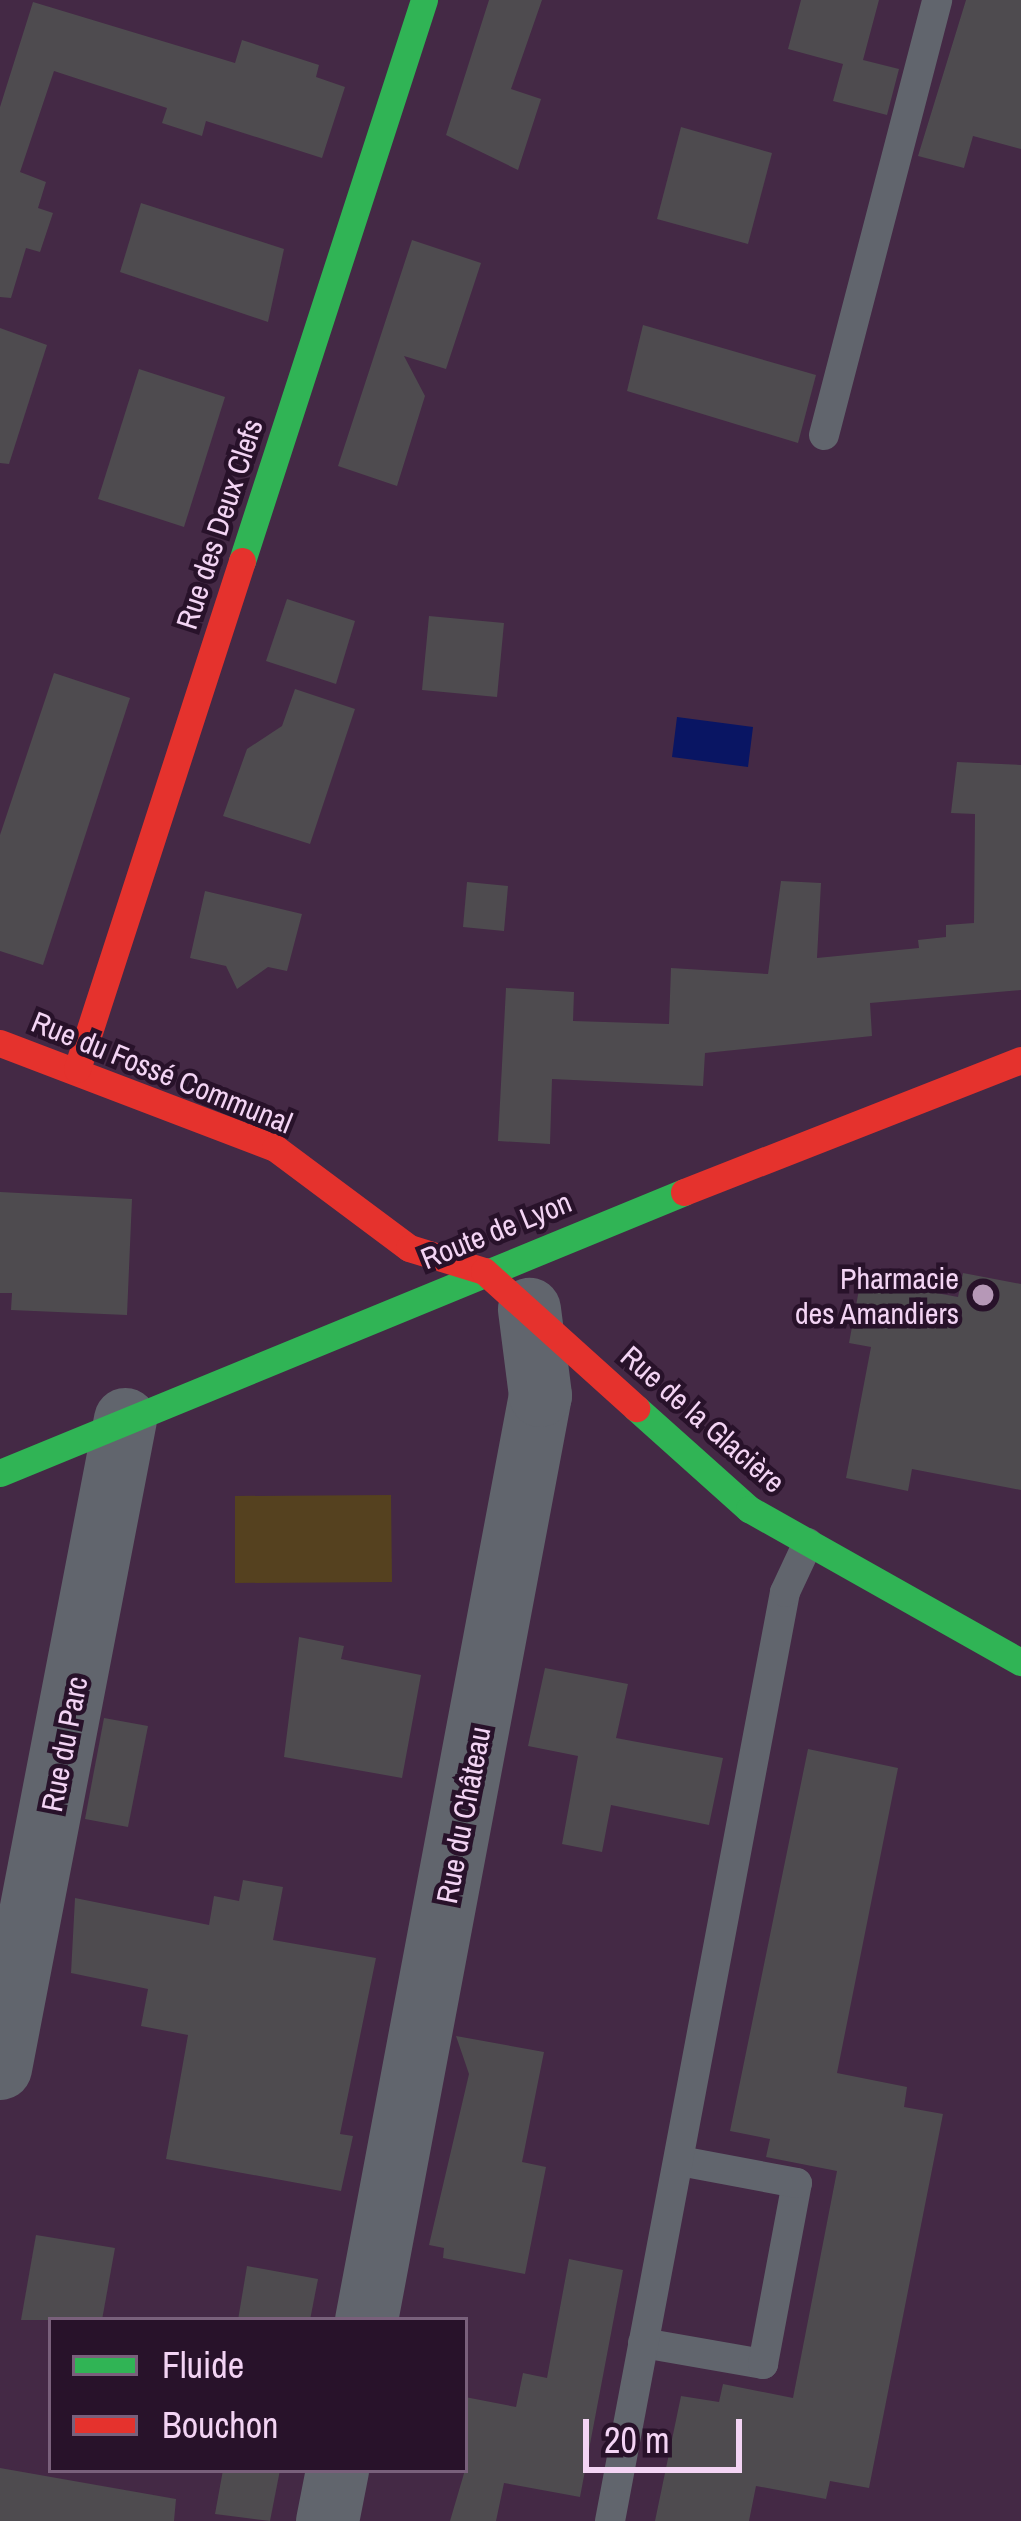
<!DOCTYPE html>
<html>
<head>
<meta charset="utf-8">
<style>
	body { margin:0 }
	#map { position:relative; width:1021px; height:2521px; overflow:hidden; background:#442945; font-family:"Archivo Narrow",sans-serif }
	div>[style] { position:absolute }
	.green>* { inset:0; background:#55411f }
	.water>* { inset:0; background:#091563 }
	.building>* { inset:0; background:#4e4b4f }
	.lane>* { height:30px; margin:-15px; padding:0 15px; transform-origin:15px; border-radius:15px; background:#61656d }
	.street>* { height:63px; margin:-31.5px; padding:0 31.5px; transform-origin:31.5px; border-radius:31.5px; background:#61656d }
	.fast>* { height:27px; margin:-13.5px; padding:0 13.5px; transform-origin:13.5px; border-radius:13.5px; background:#30b455 }
	.jam>* { height:27px; margin:-13.5px; padding:0 13.5px; transform-origin:13.5px; border-radius:13.5px; background:#e5322d }
	.dots>* { width:33px; height:33px; translate:-50% -50%; box-sizing:border-box; border:6px solid #28122a; border-radius:50% }
	span { translate:-50% -50%; white-space:nowrap; text-align:center; line-height:1.15; -webkit-text-stroke:9px #28122a; paint-order:stroke }
	.street-label { font-size:30px; color:#f3d4f4 }
	.poi-label { font-size:30px; color:#f3d4f4 }
	.right { translate:-100% -50%; text-align:right }
	.legend { position:absolute; left:48px; top:2317px; width:420px; height:156px; box-sizing:border-box; background:#28122a; border:3px solid #79607b; margin:0; padding:15px 21px; list-style:none; font-size:36px; color:#f3d4f4 }
	.legend li { display:flex; align-items:center; gap:24px; height:60px }
	.legend b { width:60px; border:3px solid #79607b }
	.scale { position:absolute; left:583px; top:2419px; width:159px; height:54px; box-sizing:border-box; border:6px solid #f3d4f4; border-top:0; padding-left:15px; font-size:36px; line-height:42px; white-space:nowrap; color:#f3d4f4; -webkit-text-stroke:9px #28122a; paint-order:stroke }
</style>
</head>
<body>
<div id="map">
	<div class="green">
		<div style="clip-path:polygon(391px 1495px,392px 1582px,235px 1583px,235px 1496px)"></div>
	</div>
	<div class="water">
		<div style="clip-path:polygon(677px 717px,753px 727px,748px 767px,672px 757px)"></div>
	</div>
	<div class="building">
		<div style="clip-path:polygon(489px 0,542px 0,511px 89px,541px 99px,518px 170px,446px 135px)"></div>
		<div style="clip-path:polygon(801px 0,879px 0,863px 60px,899px 69px,887px 115px,833px 101px,843px 64px,788px 49px)"></div>
		<div style="clip-path:polygon(966px 0,1021px 0,1021px 149px,973px 136px,964px 168px,918px 156px)"></div>
		<div style="clip-path:polygon(33px 2px,235px 63px,242px 40px,319px 65px,316px 77px,345px 87px,322px 158px,206px 121px,202px 136px,162px 123px,167px 108px,54px 71px,20px 172px,46px 182px,38px 208px,53px 213px,40px 252px,26px 248px,11px 298px,0 297px,0 107px)"></div>
		<div style="clip-path:polygon(681px 127px,772px 153px,748px 244px,657px 219px)"></div>
		<div style="clip-path:polygon(141px 203px,284px 249px,268px 322px,120px 272px)"></div>
		<div style="clip-path:polygon(412px 240px,481px 263px,446px 369px,404px 356px,425px 396px,397px 486px,338px 466px)"></div>
		<div style="clip-path:polygon(643px 325px,816px 375px,798px 443px,627px 391px)"></div>
		<div style="clip-path:polygon(0 328px,47px 345px,9px 464px,0 463px)"></div>
		<div style="clip-path:polygon(139px 369px,225px 397px,184px 527px,98px 499px)"></div>
		<div style="clip-path:polygon(287px 599px,355px 621px,336px 684px,266px 661px)"></div>
		<div style="clip-path:polygon(429px 616px,504px 623px,497px 697px,422px 690px)"></div>
		<div style="clip-path:polygon(54px 673px,130px 698px,43px 965px,0 951px,0 835px)"></div>
		<div style="clip-path:polygon(295px 689px,355px 709px,310px 844px,223px 816px,247px 749px,282px 726px)"></div>
		<div style="clip-path:polygon(957px 762px,1021px 765px,1021px 990px,870px 1003px,872px 1036px,705px 1053px,703px 1086px,552px 1079px,550px 1144px,498px 1141px,506px 988px,574px 992px,573px 1021px,669px 1024px,671px 968px,768px 974px,781px 881px,821px 883px,817px 958px,919px 948px,918px 940px,946px 937px,946px 925px,974px 923px,975px 814px,951px 813px)"></div>
		<div style="clip-path:polygon(467px 882px,508px 886px,504px 931px,463px 927px)"></div>
		<div style="clip-path:polygon(205px 891px,302px 914px,287px 971px,268px 967px,237px 989px,226px 966px,190px 958px)"></div>
		<div style="clip-path:polygon(0 1192px,132px 1199px,127px 1315px,11px 1310px,12px 1293px,0 1293px)"></div>
		<div style="clip-path:polygon(963px 1273px,1021px 1284px,1021px 1490px,912px 1469px,908px 1491px,846px 1478px,871px 1347px,849px 1343px,861px 1279px,958px 1297px)"></div>
		<div style="clip-path:polygon(299px 1637px,344px 1646px,341px 1659px,421px 1675px,402px 1778px,284px 1757px)"></div>
		<div style="clip-path:polygon(545px 1668px,628px 1684px,616px 1738px,723px 1758px,709px 1825px,611px 1805px,602px 1852px,562px 1844px,578px 1756px,528px 1746px)"></div>
		<div style="clip-path:polygon(104px 1718px,148px 1726px,128px 1827px,85px 1819px)"></div>
		<div style="clip-path:polygon(808px 1749px,898px 1768px,837px 2073px,907px 2087px,904px 2107px,943px 2114px,869px 2488px,830px 2481px,826px 2499px,756px 2486px,749px 2521px,655px 2521px,681px 2396px,719px 2402px,723px 2384px,793px 2398px,837px 2171px,766px 2157px,770px 2139px,730px 2131px)"></div>
		<div style="clip-path:polygon(243px 1880px,283px 1887px,273px 1940px,376px 1958px,340px 2134px,353px 2136px,341px 2191px,166px 2159px,188px 2035px,141px 2026px,148px 1989px,71px 1973px,75px 1898px,209px 1925px,214px 1896px,239px 1901px)"></div>
		<div style="clip-path:polygon(456px 2036px,544px 2052px,522px 2162px,546px 2167px,525px 2274px,443px 2258px,444px 2248px,429px 2245px,469px 2074px)"></div>
		<div style="clip-path:polygon(36px 2235px,115px 2248px,102px 2320px,21px 2320px)"></div>
		<div style="clip-path:polygon(569px 2259px,623px 2270px,580px 2497px,504px 2483px,496px 2521px,450px 2521px,465px 2470px,465px 2397px,516px 2407px,523px 2373px,547px 2378px)"></div>
		<div style="clip-path:polygon(247px 2266px,318px 2279px,310px 2320px,238px 2320px)"></div>
		<div style="clip-path:polygon(0 2468px,176px 2499px,174px 2521px,0 2521px)"></div>
		<div style="clip-path:polygon(223px 2470px,280px 2470px,270px 2521px,215px 2514px)"></div>
	</div>
	<div class="lane">
		<div style="left:824px;top:435px;width:449px;rotate:-75.4deg"></div>
		<div style="left:643px;top:2343px;width:122px;rotate:9.9deg"></div>
		<div style="left:763px;top:2364px;width:184px;rotate:-79.4deg"></div>
		<div style="left:797px;top:2183px;width:119px;rotate:-169.4deg"></div>
		<div style="left:610px;top:2521px;width:945px;rotate:-79.33deg"></div>
		<div style="left:785px;top:1592px;width:54px;rotate:-64.9deg"></div>
	</div>
	<div class="street">
		<div style="left:0;top:2068px;width:661px;rotate:-79.1deg"></div>
		<div style="left:366px;top:2320px;width:941px;rotate:-79.35deg"></div>
		<div style="left:540px;top:1395px;width:87px;rotate:-97.3deg"></div>
		<div style="left:327px;top:2521px;width:52px;rotate:-78.9deg"></div>
	</div>
	<div class="fast">
		<div style="left:242px;top:561px;width:590px;rotate:-72.03deg"></div>
		<div style="left:636px;top:1408px;width:152px;rotate:41.8deg"></div>
		<div style="left:749px;top:1509px;width:312px;rotate:29.4deg"></div>
		<div style="left:0;top:1473px;width:739px;rotate:-22.33deg"></div>
	</div>
	<div class="jam">
		<div style="left:0;top:1043px;width:294px;rotate:20.9deg"></div>
		<div style="left:275px;top:1148px;width:167px;rotate:36.7deg"></div>
		<div style="left:409px;top:1248px;width:78px;rotate:17deg"></div>
		<div style="left:484px;top:1271px;width:205px;rotate:42deg"></div>
		<div style="left:77px;top:1069px;width:534px;rotate:-72.01deg"></div>
		<div style="left:684px;top:1192px;width:362px;rotate:-21.4deg"></div>
	</div>
	<div class="dots">
		<div style="left:983px;top:1295px;background:#b698b7"></div>
	</div>
	<div class="street-label">
		<span style="left:219px;top:524px;rotate:-72deg">Rue des Deux Clefs</span>
		<span style="left:162px;top:1072px;rotate:22deg">Rue du Fossé Communal</span>
		<span style="left:496px;top:1230px;rotate:-22deg">Route de Lyon</span>
		<span style="left:703px;top:1419px;rotate:41deg">Rue de la Glacière</span>
		<span style="left:64px;top:1744px;rotate:-79deg">Rue du Parc</span>
		<span style="left:463px;top:1815px;rotate:-79deg">Rue du Château</span>
	</div>
	<div class="poi-label">
		<span class="right" style="left:959px;top:1295px">Pharmacie<br>des Amandiers</span>
	</div>
	<ul class="legend">
	<li><b style="height:15px;background:#30b455"></b>Fluide</li>
	<li><b style="height:15px;background:#e5322d"></b>Bouchon</li>
	</ul>
	<div class="scale">20 m</div>
</div>
</body>
</html>
